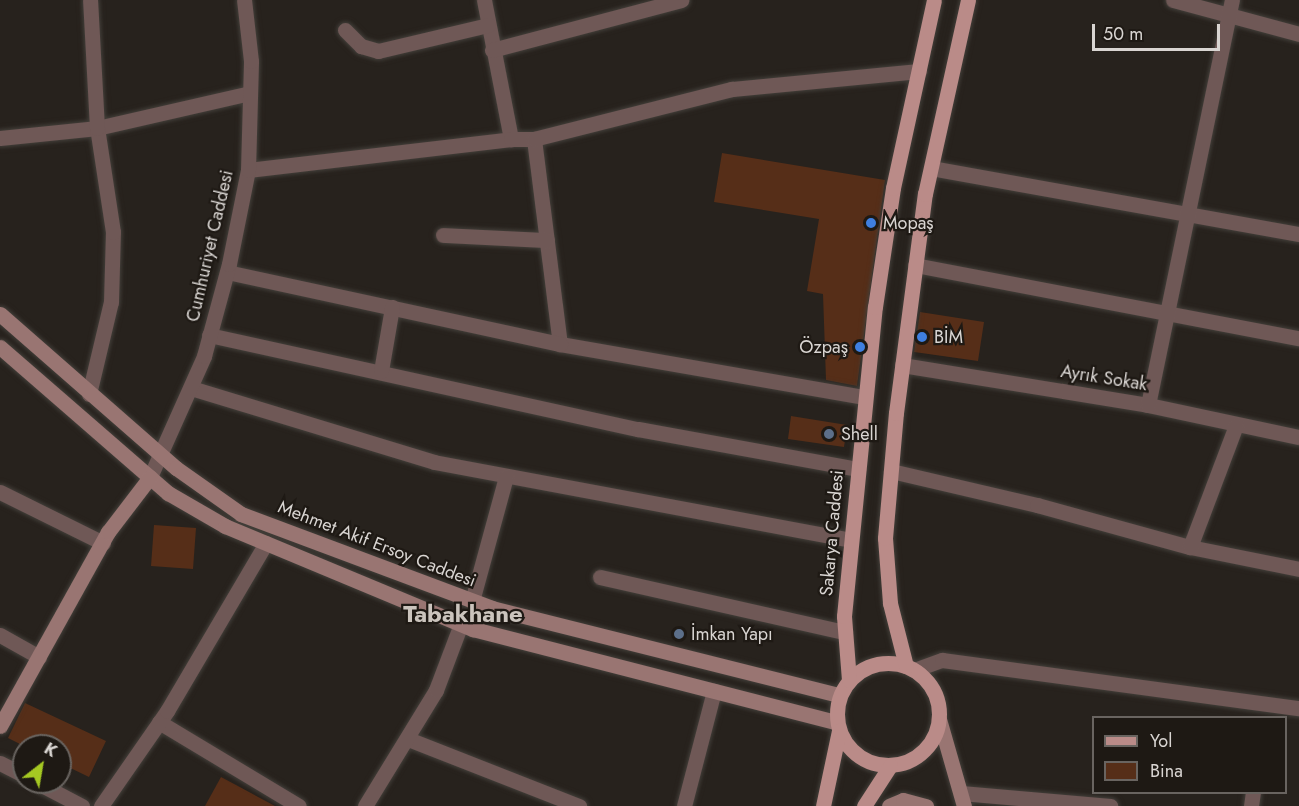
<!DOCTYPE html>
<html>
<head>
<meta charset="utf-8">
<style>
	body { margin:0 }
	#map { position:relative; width:1299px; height:806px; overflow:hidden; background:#27221d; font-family:Jost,sans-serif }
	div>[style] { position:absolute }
	.building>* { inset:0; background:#562e18 }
	.roads { filter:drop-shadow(0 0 2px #433f3a) drop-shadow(0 0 2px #433f3a) }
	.street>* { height:15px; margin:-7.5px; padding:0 7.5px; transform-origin:7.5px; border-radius:7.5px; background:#6f5856 }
	.secondary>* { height:15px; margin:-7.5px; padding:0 7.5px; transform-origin:7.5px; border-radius:7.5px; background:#997572 }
	.primary>* { height:15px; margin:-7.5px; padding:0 7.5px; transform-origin:7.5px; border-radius:7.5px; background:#ba8b88 }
	.primary>.ring { margin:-7.5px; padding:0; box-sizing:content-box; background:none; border:15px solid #ba8b88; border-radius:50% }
	.dots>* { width:16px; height:16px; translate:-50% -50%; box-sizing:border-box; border:3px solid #1e1914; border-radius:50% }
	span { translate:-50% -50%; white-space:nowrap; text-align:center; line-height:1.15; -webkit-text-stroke:4.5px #1e1914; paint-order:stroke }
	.poi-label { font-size:18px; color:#d9d5d2 }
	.left { translate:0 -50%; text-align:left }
	.right { translate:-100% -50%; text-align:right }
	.street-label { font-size:18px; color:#d9d5d2 }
	.district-label { font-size:24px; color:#cbc4bd; font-weight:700 }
	.legend { position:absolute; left:1092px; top:716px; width:195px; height:78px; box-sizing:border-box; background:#1e1914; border:2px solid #696460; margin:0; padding:8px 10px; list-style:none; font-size:18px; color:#d9d5d2 }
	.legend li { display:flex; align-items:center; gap:12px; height:30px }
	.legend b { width:30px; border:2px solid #696460 }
	.north { position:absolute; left:12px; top:734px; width:60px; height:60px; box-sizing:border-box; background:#1e1914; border:2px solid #696460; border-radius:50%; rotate:31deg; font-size:16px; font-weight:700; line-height:24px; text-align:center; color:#d9d5d2 }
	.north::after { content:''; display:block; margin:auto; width:21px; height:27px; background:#a5c822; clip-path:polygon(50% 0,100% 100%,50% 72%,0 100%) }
	.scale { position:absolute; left:1092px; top:24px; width:128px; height:27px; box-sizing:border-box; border:3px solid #d9d5d2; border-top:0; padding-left:8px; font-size:18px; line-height:21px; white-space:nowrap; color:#d9d5d2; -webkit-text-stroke:4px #1e1914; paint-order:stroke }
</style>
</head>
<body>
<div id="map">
	<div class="building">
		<div style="clip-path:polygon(722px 153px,885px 180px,857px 386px,826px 380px,823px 294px,807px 291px,819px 219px,714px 202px)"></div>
		<div style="clip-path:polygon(920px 312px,984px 322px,978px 361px,914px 352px)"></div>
		<div style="clip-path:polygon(791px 416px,847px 425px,844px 447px,788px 439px)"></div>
		<div style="clip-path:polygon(154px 525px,196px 528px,193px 569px,151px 566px)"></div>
		<div style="clip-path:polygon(25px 703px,106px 741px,89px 777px,60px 763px,60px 746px,24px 746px,8px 738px)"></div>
		<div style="clip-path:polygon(221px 777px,275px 806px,205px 806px)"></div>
	</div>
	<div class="roads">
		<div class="street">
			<div style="left:484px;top:0;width:142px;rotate:79deg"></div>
			<div style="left:1173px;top:0;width:131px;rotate:15.1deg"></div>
			<div style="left:345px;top:30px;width:23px;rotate:45deg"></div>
			<div style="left:361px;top:46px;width:18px;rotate:16deg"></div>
			<div style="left:378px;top:51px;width:113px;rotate:-13.3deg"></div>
			<div style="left:492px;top:50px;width:196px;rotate:-14.8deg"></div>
			<div style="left:0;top:138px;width:98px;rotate:-5.9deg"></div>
			<div style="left:97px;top:128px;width:157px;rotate:-12.9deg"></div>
			<div style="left:534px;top:139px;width:207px;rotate:82.8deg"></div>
			<div style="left:560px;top:344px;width:309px;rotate:9.9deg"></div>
			<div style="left:931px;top:168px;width:374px;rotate:10.2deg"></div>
			<div style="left:248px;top:170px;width:265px;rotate:-6.7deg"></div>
			<div style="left:511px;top:139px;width:23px"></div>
			<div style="left:534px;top:139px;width:204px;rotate:-14.2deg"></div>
			<div style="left:732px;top:89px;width:188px;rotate:-5.5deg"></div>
			<div style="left:443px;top:235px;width:104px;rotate:2.8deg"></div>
			<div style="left:915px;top:265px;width:391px;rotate:10.8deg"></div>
			<div style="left:227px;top:272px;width:341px;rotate:12.2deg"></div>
			<div style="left:209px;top:335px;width:439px;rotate:12.4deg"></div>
			<div style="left:638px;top:429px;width:224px;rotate:10.3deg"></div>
			<div style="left:902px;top:365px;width:249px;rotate:9.2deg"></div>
			<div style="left:1148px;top:405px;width:154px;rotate:12deg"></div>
			<div style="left:381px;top:371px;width:65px;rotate:-80.2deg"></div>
			<div style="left:191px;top:388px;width:254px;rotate:16.9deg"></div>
			<div style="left:434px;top:462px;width:424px;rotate:10.6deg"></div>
			<div style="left:89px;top:394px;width:95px;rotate:-76.6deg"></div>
			<div style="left:111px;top:302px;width:70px;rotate:-88.4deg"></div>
			<div style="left:113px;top:232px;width:105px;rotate:-98.7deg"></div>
			<div style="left:97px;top:128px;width:128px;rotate:-93.1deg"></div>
			<div style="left:1148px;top:405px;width:414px;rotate:-78.3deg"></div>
			<div style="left:891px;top:471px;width:150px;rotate:13.1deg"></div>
			<div style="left:1037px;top:505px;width:159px;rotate:15.4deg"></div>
			<div style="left:1190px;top:547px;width:111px;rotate:11.4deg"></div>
			<div style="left:150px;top:477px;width:133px;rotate:-65.9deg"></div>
			<div style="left:204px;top:356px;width:95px;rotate:-74.8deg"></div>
			<div style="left:229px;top:264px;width:96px;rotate:-78.6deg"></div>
			<div style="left:248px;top:170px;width:109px;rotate:-88.4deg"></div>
			<div style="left:251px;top:61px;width:61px;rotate:-96.5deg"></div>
			<div style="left:0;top:492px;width:115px;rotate:26.3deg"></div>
			<div style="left:1190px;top:547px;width:130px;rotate:-69.3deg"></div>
			<div style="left:600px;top:577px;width:251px;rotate:12.7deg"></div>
			<div style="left:472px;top:601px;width:129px;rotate:-74.7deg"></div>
			<div style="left:0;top:635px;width:45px;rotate:29.4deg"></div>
			<div style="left:914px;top:670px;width:30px;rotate:-20deg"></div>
			<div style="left:942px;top:660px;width:360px;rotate:7.7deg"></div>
			<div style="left:159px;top:722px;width:163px;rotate:31deg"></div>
			<div style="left:408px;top:739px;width:184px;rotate:21.4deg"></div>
			<div style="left:0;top:763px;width:27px;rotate:27deg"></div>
			<div style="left:36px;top:782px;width:52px;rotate:27.6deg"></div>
			<div style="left:961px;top:793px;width:150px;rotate:5deg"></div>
			<div style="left:101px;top:806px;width:116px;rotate:-55.2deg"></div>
			<div style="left:167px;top:711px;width:195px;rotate:-59.5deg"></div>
			<div style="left:365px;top:806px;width:136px;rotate:-58.5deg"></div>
			<div style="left:436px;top:690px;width:71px;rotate:-69.3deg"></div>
			<div style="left:684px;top:806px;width:119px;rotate:-75.4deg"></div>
			<div style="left:1251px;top:806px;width:14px;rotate:-82deg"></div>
		</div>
		<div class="secondary">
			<div style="left:0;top:314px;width:234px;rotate:41.2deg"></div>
			<div style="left:176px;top:468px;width:80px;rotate:35.3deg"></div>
			<div style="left:241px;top:514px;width:268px;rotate:20.5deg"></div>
			<div style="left:492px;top:608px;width:358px;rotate:14.1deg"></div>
			<div style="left:0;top:347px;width:223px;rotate:41deg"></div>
			<div style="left:168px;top:493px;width:66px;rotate:30.1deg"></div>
			<div style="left:225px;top:526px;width:269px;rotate:22.6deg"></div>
			<div style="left:473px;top:629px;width:375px;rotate:14.4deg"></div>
			<div style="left:939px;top:719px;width:91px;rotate:74deg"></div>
			<div style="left:0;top:726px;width:222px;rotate:-60.9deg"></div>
			<div style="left:108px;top:532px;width:69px;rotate:-52.6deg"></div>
			<div style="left:889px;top:806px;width:15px;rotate:-23deg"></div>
			<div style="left:903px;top:800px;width:24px;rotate:15deg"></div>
		</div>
		<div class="primary">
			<div class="ring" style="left:837px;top:663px;width:87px;height:87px"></div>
			<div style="left:906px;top:666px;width:65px;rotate:-104.3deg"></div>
			<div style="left:890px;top:603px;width:65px;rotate:-94.4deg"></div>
			<div style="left:885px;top:538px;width:125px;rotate:-85deg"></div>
			<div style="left:896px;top:413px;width:221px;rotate:-82.5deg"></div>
			<div style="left:925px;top:194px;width:199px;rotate:-77.5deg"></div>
			<div style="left:849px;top:680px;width:64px;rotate:-94.5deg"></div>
			<div style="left:844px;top:616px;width:311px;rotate:-84.3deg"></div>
			<div style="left:875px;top:307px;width:120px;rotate:-81.4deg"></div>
			<div style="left:893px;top:188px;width:192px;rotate:-77.7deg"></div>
			<div style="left:823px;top:806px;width:77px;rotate:-78deg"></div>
			<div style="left:864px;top:806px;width:48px;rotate:-57deg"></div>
		</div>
	</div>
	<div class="dots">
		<div style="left:871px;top:223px;background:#3f7fe0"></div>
		<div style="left:922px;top:337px;background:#3f7fe0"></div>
		<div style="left:860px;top:347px;background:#3f7fe0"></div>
		<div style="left:829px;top:434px;background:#5c6f8a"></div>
		<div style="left:679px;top:634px;background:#5c6f8a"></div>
	</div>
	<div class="poi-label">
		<span class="left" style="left:883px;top:223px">Mopaş</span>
		<span class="left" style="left:934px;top:337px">BİM</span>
		<span class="right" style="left:848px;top:347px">Özpaş</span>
		<span class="left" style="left:841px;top:434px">Shell</span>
		<span class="left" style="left:691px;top:634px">İmkan Yapı</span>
	</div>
	<div class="street-label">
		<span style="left:210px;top:246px;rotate:-77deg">Cumhuriyet Caddesi</span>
		<span style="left:1104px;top:378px;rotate:9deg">Ayrık Sokak</span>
		<span style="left:832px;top:533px;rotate:-85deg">Sakarya Caddesi</span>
		<span style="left:377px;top:544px;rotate:21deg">Mehmet Akif Ersoy Caddesi</span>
	</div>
	<div class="district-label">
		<span style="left:463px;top:614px">Tabakhane</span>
	</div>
	<ul class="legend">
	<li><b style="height:8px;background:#ba8b88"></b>Yol</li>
	<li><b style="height:16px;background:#562e18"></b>Bina</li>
	</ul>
	<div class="north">K</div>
	<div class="scale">50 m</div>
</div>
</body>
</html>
